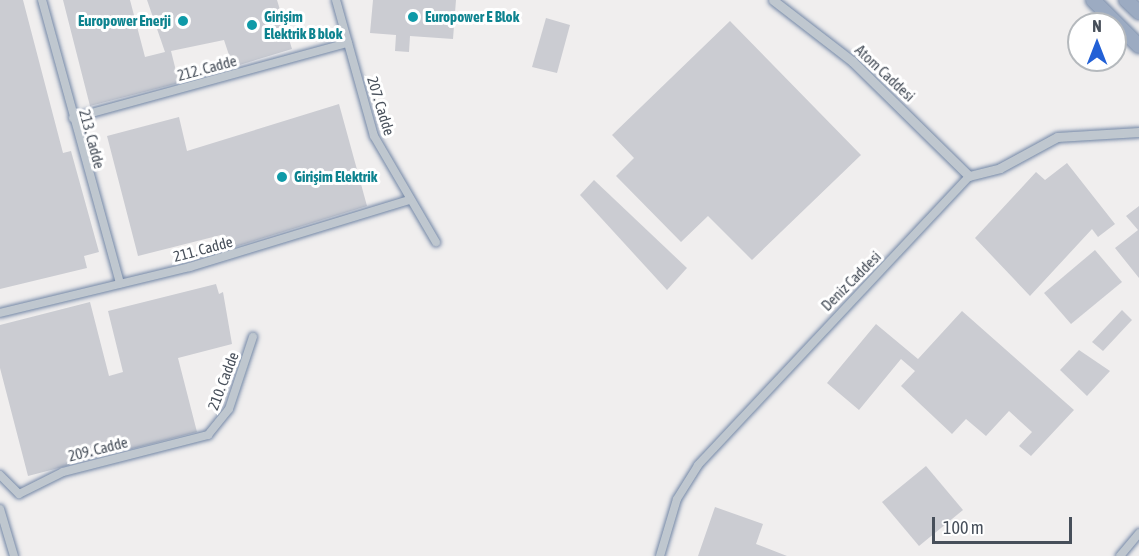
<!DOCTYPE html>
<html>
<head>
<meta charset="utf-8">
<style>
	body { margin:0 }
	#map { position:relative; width:1139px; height:556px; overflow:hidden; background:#f0eeee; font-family:"Asap Condensed",sans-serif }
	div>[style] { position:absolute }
	.building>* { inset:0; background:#cbccd2 }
	.roads { filter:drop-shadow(0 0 2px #7387a6) drop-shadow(0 0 2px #7387a6) }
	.minor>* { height:8px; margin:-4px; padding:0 4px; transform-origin:4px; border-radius:4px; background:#bfc7cf }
	.tertiary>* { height:9px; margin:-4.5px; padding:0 4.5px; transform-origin:4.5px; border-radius:4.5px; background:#bfc7cf }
	.trunk>* { height:14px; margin:-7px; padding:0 7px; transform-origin:7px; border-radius:7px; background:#9cabc2 }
	.dots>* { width:16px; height:16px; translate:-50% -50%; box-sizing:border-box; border:3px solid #fff; border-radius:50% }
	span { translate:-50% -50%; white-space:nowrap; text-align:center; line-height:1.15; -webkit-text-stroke:6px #fff; paint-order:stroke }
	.culture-label { font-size:15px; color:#0d838f; font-weight:700 }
	.left { translate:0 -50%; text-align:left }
	.right { translate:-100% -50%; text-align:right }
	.street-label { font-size:15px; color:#474f5a }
	.north { position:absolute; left:1067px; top:12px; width:60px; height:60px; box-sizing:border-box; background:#fff; border:2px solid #b5b9bd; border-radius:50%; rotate:0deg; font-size:16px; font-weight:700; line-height:24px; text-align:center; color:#474f5a }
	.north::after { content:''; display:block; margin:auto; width:21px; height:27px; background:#2260d6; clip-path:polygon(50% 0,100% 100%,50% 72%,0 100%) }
	.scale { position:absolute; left:932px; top:517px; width:140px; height:27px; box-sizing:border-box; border:3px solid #474f5a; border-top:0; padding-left:8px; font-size:18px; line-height:21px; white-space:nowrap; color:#474f5a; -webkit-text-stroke:4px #fff; paint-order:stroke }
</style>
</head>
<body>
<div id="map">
	<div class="building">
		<div style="clip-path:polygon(0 0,23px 0,63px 153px,71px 151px,99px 252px,84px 256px,87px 268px,0 289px)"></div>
		<div style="clip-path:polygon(63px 0,130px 0,145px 57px,165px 52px,147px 0,277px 0,292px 49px,233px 67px,224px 40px,171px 51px,179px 83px,90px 106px)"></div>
		<div style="clip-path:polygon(373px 0,456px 0,453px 39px,410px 36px,409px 52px,395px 51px,396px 35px,370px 33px)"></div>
		<div style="clip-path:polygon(546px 18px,570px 25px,557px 73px,532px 67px)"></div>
		<div style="clip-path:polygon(730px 21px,861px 155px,752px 260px,708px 216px,681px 242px,616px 176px,634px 158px,612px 135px)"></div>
		<div style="clip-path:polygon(339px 104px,367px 206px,225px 250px,221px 235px,138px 256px,107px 136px,179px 117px,187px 151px)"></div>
		<div style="clip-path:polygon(1067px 163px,1115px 224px,1098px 237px,1092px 229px,1030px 296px,975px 238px,1036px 172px,1045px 180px)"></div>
		<div style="clip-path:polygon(594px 180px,687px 268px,667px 290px,580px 195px)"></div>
		<div style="clip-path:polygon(1139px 206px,1139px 278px,1115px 248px,1138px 230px,1126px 216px)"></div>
		<div style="clip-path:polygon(1095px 250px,1122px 282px,1071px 324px,1044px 293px)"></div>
		<div style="clip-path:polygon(216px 284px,219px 294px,223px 292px,232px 344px,178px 358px,197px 432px,28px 476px,0 368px,0 325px,90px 302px,109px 376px,123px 372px,108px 311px)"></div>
		<div style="clip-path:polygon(1122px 310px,1132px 320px,1103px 351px,1092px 342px)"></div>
		<div style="clip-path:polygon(962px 311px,1074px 410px,1031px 456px,1019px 446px,1032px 432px,1009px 411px,986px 436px,966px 419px,952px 434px,901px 386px,915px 371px,901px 359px,859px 410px,827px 383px,876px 324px,918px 359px)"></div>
		<div style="clip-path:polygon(1079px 350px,1110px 371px,1087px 396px,1060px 370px)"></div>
		<div style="clip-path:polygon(926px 466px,963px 510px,919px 546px,882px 502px)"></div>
		<div style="clip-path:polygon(715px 507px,763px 524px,756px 544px,787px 556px,698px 556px)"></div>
	</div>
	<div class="roads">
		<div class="minor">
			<div style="left:42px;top:0;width:294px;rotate:74.6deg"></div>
			<div style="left:336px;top:0;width:141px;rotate:74.4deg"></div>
			<div style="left:374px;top:136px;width:123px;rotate:59.7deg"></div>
			<div style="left:73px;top:118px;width:285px;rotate:-15.3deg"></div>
			<div style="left:0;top:313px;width:195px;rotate:-13.6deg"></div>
			<div style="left:190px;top:267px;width:229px;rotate:-17deg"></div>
			<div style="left:0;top:475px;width:27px;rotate:45deg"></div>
			<div style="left:19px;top:494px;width:49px;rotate:-26.6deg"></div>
			<div style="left:63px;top:472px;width:150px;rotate:-14.3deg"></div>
			<div style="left:208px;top:435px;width:33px;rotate:-51deg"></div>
			<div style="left:229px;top:409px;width:76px;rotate:-71.6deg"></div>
			<div style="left:0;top:509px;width:49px;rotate:73.4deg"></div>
			<div style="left:660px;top:556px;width:59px;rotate:-73.4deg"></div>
			<div style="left:677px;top:499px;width:40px;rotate:-58deg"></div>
			<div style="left:698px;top:465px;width:396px;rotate:-46.8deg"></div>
			<div style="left:1120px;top:556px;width:30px;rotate:-50deg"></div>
		</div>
		<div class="tertiary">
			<div style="left:773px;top:0;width:100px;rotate:37.7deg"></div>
			<div style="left:852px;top:61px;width:164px;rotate:44.5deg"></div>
			<div style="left:969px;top:176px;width:32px;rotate:-14deg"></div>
			<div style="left:1000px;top:168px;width:65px;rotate:-28.5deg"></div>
			<div style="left:1057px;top:137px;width:82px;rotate:-3.5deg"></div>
		</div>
		<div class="trunk">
			<div style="left:1093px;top:0;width:65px;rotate:45deg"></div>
			<div style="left:1126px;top:0;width:18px;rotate:43deg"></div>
		</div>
	</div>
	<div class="dots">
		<div style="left:413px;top:17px;background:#0f9aa8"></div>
		<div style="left:183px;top:21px;background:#0f9aa8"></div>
		<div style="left:252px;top:25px;background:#0f9aa8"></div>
		<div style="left:282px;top:177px;background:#0f9aa8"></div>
	</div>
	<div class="culture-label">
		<span class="left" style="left:264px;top:25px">Girişim<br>Elektrik B blok</span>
		<span class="left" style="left:425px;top:17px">Europower E Blok</span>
		<span class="right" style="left:171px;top:21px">Europower Enerji</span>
		<span class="left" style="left:294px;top:177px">Girişim Elektrik</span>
	</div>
	<div class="street-label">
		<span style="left:207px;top:68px;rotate:-15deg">212. Cadde</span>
		<span style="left:885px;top:73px;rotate:43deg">Atom Caddesi</span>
		<span style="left:381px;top:106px;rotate:73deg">207. Cadde</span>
		<span style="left:92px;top:139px;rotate:75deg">213. Cadde</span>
		<span style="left:203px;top:249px;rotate:-15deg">211. Cadde</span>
		<span style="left:851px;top:281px;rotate:-45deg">Deniz Caddesi</span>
		<span style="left:223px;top:381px;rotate:-69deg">210. Cadde</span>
		<span style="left:98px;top:449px;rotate:-14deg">209. Cadde</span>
	</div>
	<div class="north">N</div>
	<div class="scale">100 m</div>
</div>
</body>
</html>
